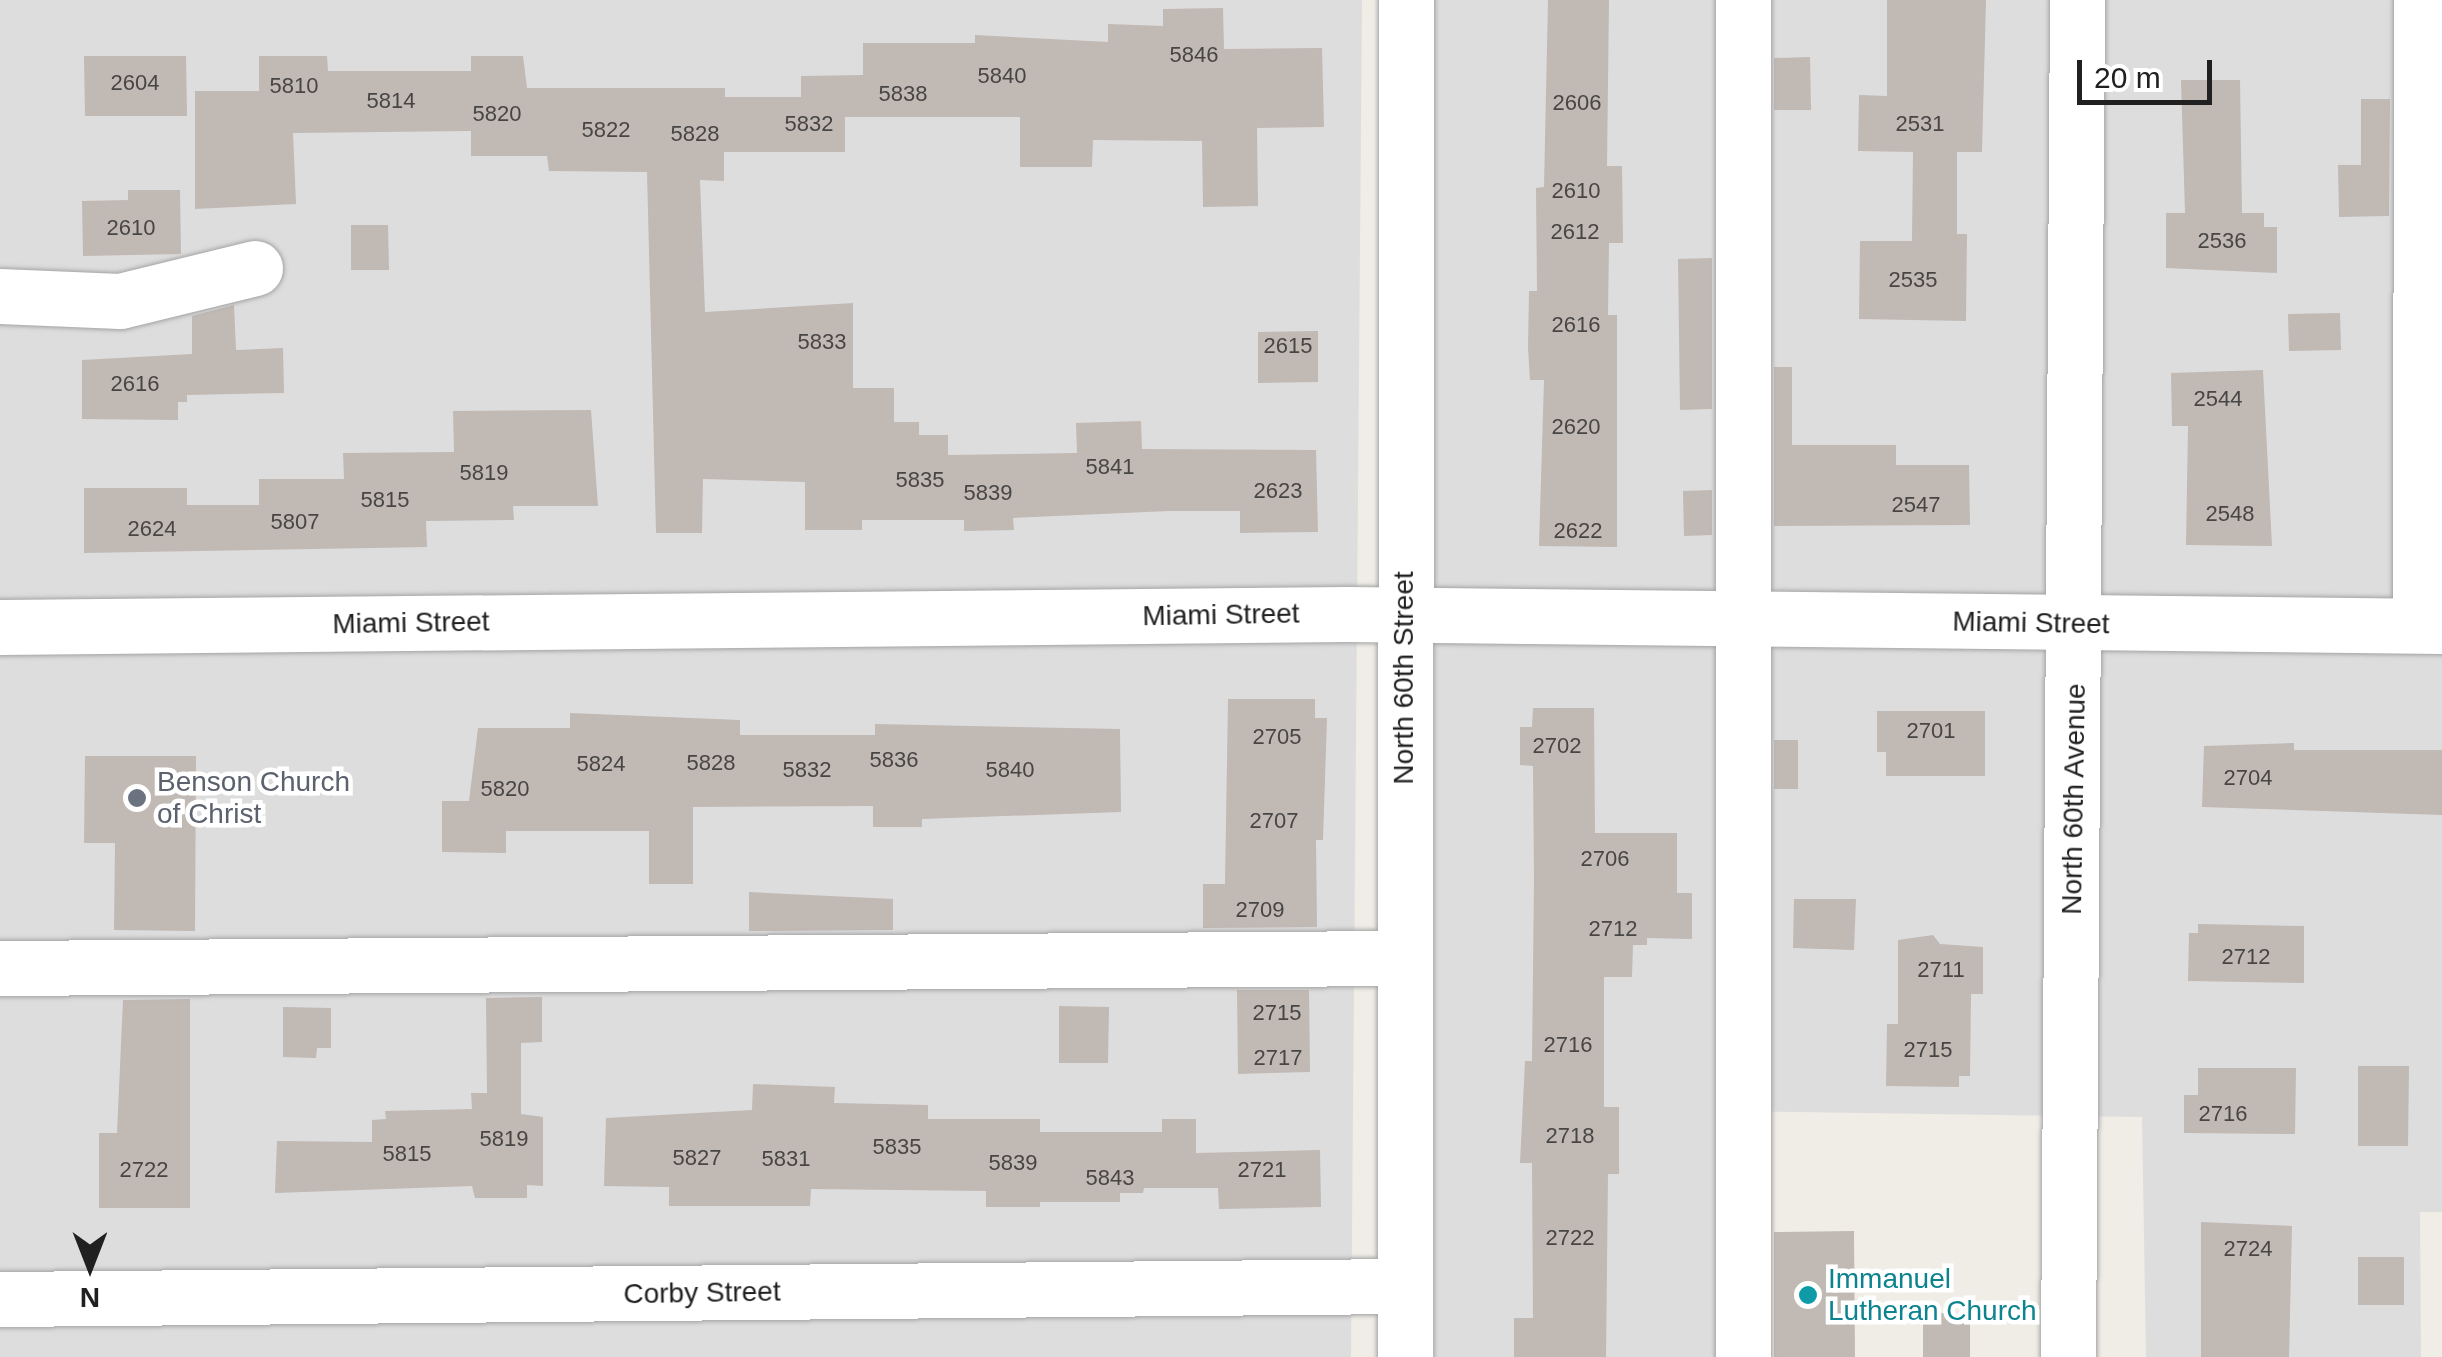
<!DOCTYPE html>
<html>
<head>
<meta charset="utf-8">
<style>
	body { margin:0 }
	#map { position:relative; width:2442px; height:1357px; overflow:hidden; background:#f0ede7; font-family:Helvetica,sans-serif }
	div>[style] { position:absolute }
	.residential>* { inset:0; background:#dedddd }
	.building>* { inset:0; background:#c0b9b4 }
	.roads { filter:drop-shadow(0 0 2px #a4a4a4) drop-shadow(0 0 2px #a4a4a4) }
	.minor>* { height:55px; margin:-27.5px; padding:0 27.5px; transform-origin:27.5px; border-radius:27.5px; background:#fff }
	.dots>* { width:28px; height:28px; translate:-50% -50%; box-sizing:border-box; border:5px solid #fff; border-radius:50% }
	span { translate:-50% -50%; white-space:nowrap; text-align:center; line-height:1.15; -webkit-text-stroke:9px #fff; paint-order:stroke }
	.number-label { font-size:22px; color:#484645 }
	.number-label span { -webkit-text-stroke-width:0 }
	.street-label { font-size:28px; color:#202020 }
	.worship-label { font-size:28px; color:#5b616d }
	.left { translate:0 -50%; text-align:left }
	.culture-label { font-size:28px; color:#0d838f }
	.north { position:absolute; left:40px; top:1217px; width:100px; height:100px; -webkit-text-stroke:8px #fff; paint-order:stroke; rotate:180deg; font-size:28px; font-weight:700; line-height:40px; text-align:center; color:#202020 }
	.north::after { content:''; display:block; margin:auto; width:35px; height:45px; background:#202020; clip-path:polygon(50% 0,100% 100%,50% 72%,0 100%) }
	.scale { position:absolute; left:2077px; top:60px; width:135px; height:45px; box-sizing:border-box; border:5px solid #202020; border-top:0; padding-left:12px; font-size:30px; line-height:35px; white-space:nowrap; color:#202020; -webkit-text-stroke:8px #fff; paint-order:stroke }
</style>
</head>
<body>
<div id="map">
	<div class="residential">
		<div style="clip-path:polygon(0 0,1362px 0,1351px 1357px,0 1357px)"></div>
		<div style="clip-path:polygon(1434px 0,2442px 0,2442px 1212px,2420px 1212px,2421px 1357px,2146px 1357px,2142px 1117px,1729px 1111px,1736px 1357px,1434px 1357px)"></div>
	</div>
	<div class="building">
		<div style="clip-path:polygon(1548px 0,1609px 0,1607px 166px,1622px 166px,1623px 243px,1609px 243px,1608px 315px,1617px 315px,1617px 547px,1539px 546px,1544px 380px,1530px 380px,1528px 348px,1529px 291px,1537px 291px,1536px 188px,1544px 187px)"></div>
		<div style="clip-path:polygon(1887px 0,1986px 0,1982px 152px,1957px 152px,1957px 234px,1967px 234px,1966px 321px,1859px 319px,1860px 241px,1912px 241px,1913px 152px,1858px 151px,1859px 95px,1887px 96px)"></div>
		<div style="clip-path:polygon(1223px 8px,1224px 49px,1322px 48px,1324px 127px,1257px 128px,1258px 206px,1203px 207px,1202px 141px,1093px 140px,1092px 167px,1020px 167px,1020px 117px,845px 117px,845px 152px,724px 152px,724px 181px,700px 180px,705px 312px,853px 303px,853px 388px,894px 388px,894px 422px,919px 422px,919px 435px,948px 435px,948px 455px,1077px 453px,1076px 423px,1141px 421px,1142px 449px,1316px 450px,1318px 532px,1240px 533px,1240px 511px,1169px 511px,1013px 518px,1014px 530px,964px 531px,964px 520px,862px 520px,862px 530px,805px 530px,805px 482px,703px 479px,702px 533px,656px 533px,647px 172px,549px 171px,547px 156px,471px 156px,471px 131px,293px 133px,296px 204px,195px 209px,195px 91px,259px 91px,259px 56px,327px 56px,328px 71px,471px 71px,471px 56px,523px 56px,527px 88px,725px 88px,725px 97px,801px 97px,801px 76px,863px 75px,863px 43px,975px 43px,975px 35px,1108px 42px,1108px 24px,1163px 26px,1163px 9px)"></div>
		<div style="clip-path:polygon(84px 56px,186px 56px,187px 116px,85px 116px)"></div>
		<div style="clip-path:polygon(1810px 57px,1811px 110px,1774px 110px,1774px 58px)"></div>
		<div style="clip-path:polygon(2181px 80px,2240px 80px,2242px 213px,2264px 213px,2264px 227px,2277px 227px,2277px 273px,2166px 268px,2166px 213px,2185px 213px)"></div>
		<div style="clip-path:polygon(2361px 99px,2390px 99px,2389px 216px,2339px 217px,2338px 165px,2361px 165px)"></div>
		<div style="clip-path:polygon(128px 190px,180px 190px,181px 254px,83px 256px,82px 201px,128px 200px)"></div>
		<div style="clip-path:polygon(351px 225px,388px 225px,389px 270px,351px 270px)"></div>
		<div style="clip-path:polygon(1712px 258px,1712px 409px,1680px 410px,1678px 259px)"></div>
		<div style="clip-path:polygon(234px 305px,236px 350px,283px 348px,284px 393px,187px 395px,187px 402px,178px 402px,178px 420px,82px 419px,82px 360px,192px 354px,192px 316px)"></div>
		<div style="clip-path:polygon(2340px 313px,2341px 350px,2289px 351px,2288px 314px)"></div>
		<div style="clip-path:polygon(1318px 331px,1318px 382px,1258px 383px,1258px 332px)"></div>
		<div style="clip-path:polygon(1774px 367px,1792px 367px,1792px 445px,1896px 445px,1896px 465px,1969px 465px,1970px 525px,1774px 526px)"></div>
		<div style="clip-path:polygon(2263px 370px,2272px 546px,2186px 545px,2188px 426px,2172px 426px,2171px 373px)"></div>
		<div style="clip-path:polygon(591px 410px,598px 506px,513px 506px,514px 520px,426px 521px,427px 547px,84px 553px,84px 488px,187px 488px,187px 505px,259px 505px,259px 479px,344px 479px,343px 453px,454px 452px,453px 411px)"></div>
		<div style="clip-path:polygon(1712px 490px,1712px 535px,1684px 536px,1683px 491px)"></div>
		<div style="clip-path:polygon(1228px 699px,1315px 699px,1315px 718px,1327px 718px,1323px 840px,1316px 840px,1317px 927px,1203px 928px,1203px 884px,1225px 884px)"></div>
		<div style="clip-path:polygon(1533px 708px,1594px 708px,1595px 833px,1677px 833px,1677px 893px,1692px 893px,1692px 939px,1647px 938px,1647px 945px,1633px 945px,1632px 977px,1604px 977px,1604px 1107px,1619px 1107px,1619px 1174px,1608px 1174px,1606px 1357px,1514px 1357px,1514px 1318px,1533px 1318px,1532px 1163px,1520px 1163px,1525px 1061px,1532px 1061px,1534px 880px,1533px 766px,1520px 765px,1520px 727px,1532px 727px)"></div>
		<div style="clip-path:polygon(1877px 711px,1985px 711px,1985px 776px,1886px 776px,1886px 752px,1877px 752px)"></div>
		<div style="clip-path:polygon(570px 713px,740px 720px,740px 735px,875px 735px,875px 724px,1120px 729px,1121px 812px,922px 819px,922px 827px,873px 827px,873px 806px,693px 807px,693px 884px,649px 884px,649px 831px,506px 831px,506px 853px,442px 852px,442px 801px,469px 801px,478px 728px,570px 728px)"></div>
		<div style="clip-path:polygon(1774px 740px,1798px 740px,1798px 789px,1774px 789px)"></div>
		<div style="clip-path:polygon(2294px 743px,2294px 750px,2442px 750px,2442px 815px,2202px 807px,2204px 746px)"></div>
		<div style="clip-path:polygon(85px 756px,196px 756px,195px 931px,114px 930px,115px 843px,84px 843px)"></div>
		<div style="clip-path:polygon(749px 892px,893px 899px,893px 930px,749px 931px)"></div>
		<div style="clip-path:polygon(1794px 899px,1856px 899px,1854px 950px,1793px 948px)"></div>
		<div style="clip-path:polygon(2198px 924px,2304px 926px,2304px 983px,2188px 981px,2189px 933px,2198px 933px)"></div>
		<div style="clip-path:polygon(1933px 935px,1940px 944px,1983px 947px,1983px 994px,1971px 994px,1970px 1076px,1959px 1076px,1959px 1087px,1886px 1086px,1887px 1024px,1898px 1024px,1898px 940px)"></div>
		<div style="clip-path:polygon(1237px 990px,1309px 990px,1310px 1072px,1238px 1074px)"></div>
		<div style="clip-path:polygon(542px 997px,542px 1042px,521px 1043px,521px 1114px,543px 1117px,543px 1186px,527px 1185px,527px 1198px,475px 1198px,472px 1186px,275px 1193px,277px 1141px,372px 1142px,372px 1120px,386px 1119px,385px 1111px,472px 1109px,471px 1093px,487px 1093px,486px 998px)"></div>
		<div style="clip-path:polygon(190px 999px,190px 1208px,99px 1208px,99px 1133px,117px 1133px,123px 1000px)"></div>
		<div style="clip-path:polygon(1059px 1006px,1109px 1007px,1108px 1063px,1059px 1063px)"></div>
		<div style="clip-path:polygon(283px 1007px,331px 1008px,331px 1048px,317px 1048px,316px 1058px,283px 1057px)"></div>
		<div style="clip-path:polygon(2358px 1066px,2409px 1066px,2408px 1146px,2358px 1146px)"></div>
		<div style="clip-path:polygon(2198px 1068px,2296px 1068px,2295px 1134px,2184px 1133px,2184px 1095px,2198px 1095px)"></div>
		<div style="clip-path:polygon(753px 1084px,835px 1087px,834px 1103px,928px 1105px,928px 1119px,1040px 1119px,1040px 1132px,1162px 1132px,1162px 1119px,1196px 1119px,1196px 1153px,1320px 1150px,1321px 1207px,1219px 1209px,1218px 1188px,1144px 1188px,1143px 1193px,1120px 1193px,1120px 1202px,1040px 1202px,1040px 1207px,986px 1207px,986px 1191px,811px 1189px,810px 1206px,669px 1206px,669px 1187px,604px 1186px,606px 1118px,752px 1110px)"></div>
		<div style="clip-path:polygon(2201px 1222px,2292px 1226px,2289px 1357px,2201px 1357px)"></div>
		<div style="clip-path:polygon(1854px 1231px,1855px 1357px,1774px 1357px,1774px 1232px)"></div>
		<div style="clip-path:polygon(2358px 1257px,2404px 1257px,2404px 1305px,2358px 1305px)"></div>
		<div style="clip-path:polygon(1923px 1313px,1970px 1313px,1970px 1357px,1923px 1357px)"></div>
	</div>
	<div class="roads">
		<div class="minor">
			<div style="left:0;top:296px;width:120px;rotate:2.4deg"></div>
			<div style="left:120px;top:301px;width:139px;rotate:-13.7deg"></div>
			<div style="left:2420px;top:625px;width:625px;rotate:-89.91deg"></div>
			<div style="left:0;top:627px;width:1346px;rotate:-0.55deg"></div>
			<div style="left:1346px;top:614px;width:1096px;rotate:0.63deg"></div>
			<div style="left:0;top:968px;width:1404px;rotate:-0.41deg"></div>
			<div style="left:0;top:1299px;width:1404px;rotate:-0.53deg"></div>
			<div style="left:1405px;top:1357px;width:1357px;rotate:-89.96deg"></div>
			<div style="left:1743px;top:1357px;width:1357px;rotate:-90deg"></div>
			<div style="left:2068px;top:1357px;width:1357px;rotate:-89.62deg"></div>
		</div>
	</div>
	<div class="dots">
		<div style="left:137px;top:798px;background:#6b7280"></div>
		<div style="left:1808px;top:1295px;background:#0f9aa8"></div>
	</div>
	<div class="number-label">
		<span style="left:1194px;top:55px">5846</span>
		<span style="left:1002px;top:76px">5840</span>
		<span style="left:135px;top:83px">2604</span>
		<span style="left:294px;top:86px">5810</span>
		<span style="left:903px;top:94px">5838</span>
		<span style="left:391px;top:101px">5814</span>
		<span style="left:1577px;top:103px">2606</span>
		<span style="left:497px;top:114px">5820</span>
		<span style="left:809px;top:124px">5832</span>
		<span style="left:1920px;top:124px">2531</span>
		<span style="left:606px;top:130px">5822</span>
		<span style="left:695px;top:134px">5828</span>
		<span style="left:1576px;top:191px">2610</span>
		<span style="left:131px;top:228px">2610</span>
		<span style="left:1575px;top:232px">2612</span>
		<span style="left:2222px;top:241px">2536</span>
		<span style="left:1913px;top:280px">2535</span>
		<span style="left:1576px;top:325px">2616</span>
		<span style="left:822px;top:342px">5833</span>
		<span style="left:1288px;top:346px">2615</span>
		<span style="left:135px;top:384px">2616</span>
		<span style="left:2218px;top:399px">2544</span>
		<span style="left:1576px;top:427px">2620</span>
		<span style="left:1110px;top:467px">5841</span>
		<span style="left:484px;top:473px">5819</span>
		<span style="left:920px;top:480px">5835</span>
		<span style="left:1278px;top:491px">2623</span>
		<span style="left:988px;top:493px">5839</span>
		<span style="left:385px;top:500px">5815</span>
		<span style="left:1916px;top:505px">2547</span>
		<span style="left:2230px;top:514px">2548</span>
		<span style="left:295px;top:522px">5807</span>
		<span style="left:152px;top:529px">2624</span>
		<span style="left:1578px;top:531px">2622</span>
		<span style="left:1931px;top:731px">2701</span>
		<span style="left:1277px;top:737px">2705</span>
		<span style="left:1557px;top:746px">2702</span>
		<span style="left:894px;top:760px">5836</span>
		<span style="left:711px;top:763px">5828</span>
		<span style="left:601px;top:764px">5824</span>
		<span style="left:807px;top:770px">5832</span>
		<span style="left:1010px;top:770px">5840</span>
		<span style="left:2248px;top:778px">2704</span>
		<span style="left:505px;top:789px">5820</span>
		<span style="left:1274px;top:821px">2707</span>
		<span style="left:1605px;top:859px">2706</span>
		<span style="left:1260px;top:910px">2709</span>
		<span style="left:1613px;top:929px">2712</span>
		<span style="left:2246px;top:957px">2712</span>
		<span style="left:1941px;top:970px">2711</span>
		<span style="left:1277px;top:1013px">2715</span>
		<span style="left:1568px;top:1045px">2716</span>
		<span style="left:1928px;top:1050px">2715</span>
		<span style="left:1278px;top:1058px">2717</span>
		<span style="left:2223px;top:1114px">2716</span>
		<span style="left:1570px;top:1136px">2718</span>
		<span style="left:504px;top:1139px">5819</span>
		<span style="left:897px;top:1147px">5835</span>
		<span style="left:407px;top:1154px">5815</span>
		<span style="left:697px;top:1158px">5827</span>
		<span style="left:786px;top:1159px">5831</span>
		<span style="left:1013px;top:1163px">5839</span>
		<span style="left:144px;top:1170px">2722</span>
		<span style="left:1262px;top:1170px">2721</span>
		<span style="left:1110px;top:1178px">5843</span>
		<span style="left:1570px;top:1238px">2722</span>
		<span style="left:2248px;top:1249px">2724</span>
	</div>
	<div class="street-label">
		<span style="left:1221px;top:615px;rotate:-1deg">Miami Street</span>
		<span style="left:411px;top:623px;rotate:-1deg">Miami Street</span>
		<span style="left:2031px;top:623px;rotate:1deg">Miami Street</span>
		<span style="left:1404px;top:678px;rotate:-90deg">North 60th Street</span>
		<span style="left:2074px;top:799px;rotate:-89deg">North 60th Avenue</span>
		<span style="left:702px;top:1293px;rotate:-1deg">Corby Street</span>
	</div>
	<div class="worship-label">
		<span class="left" style="left:157px;top:798px">Benson Church<br>of Christ</span>
	</div>
	<div class="culture-label">
		<span class="left" style="left:1828px;top:1295px">Immanuel<br>Lutheran Church</span>
	</div>
	<div class="north">N</div>
	<div class="scale">20 m</div>
</div>
</body>
</html>
